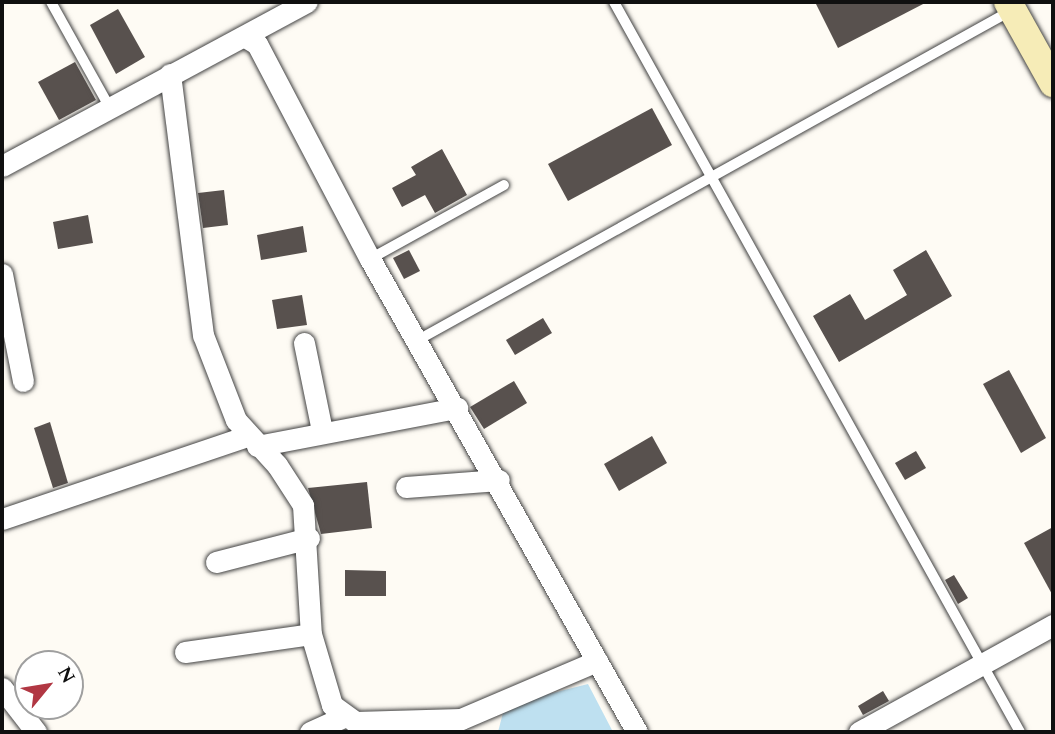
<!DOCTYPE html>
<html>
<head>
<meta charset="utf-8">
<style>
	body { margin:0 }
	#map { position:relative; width:1055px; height:734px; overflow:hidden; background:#fefbf4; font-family:Spectral,serif }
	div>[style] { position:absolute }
	.water>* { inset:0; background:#bee0f0 }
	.building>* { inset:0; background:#58514e }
	.roads { filter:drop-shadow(0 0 2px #434343) drop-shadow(0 0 2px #434343) }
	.lane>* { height:10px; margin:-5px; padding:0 5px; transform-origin:5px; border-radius:5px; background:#fff }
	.street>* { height:21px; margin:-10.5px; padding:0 10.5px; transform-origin:10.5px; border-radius:10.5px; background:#fff }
	.secondary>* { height:28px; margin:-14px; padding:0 14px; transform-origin:14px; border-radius:14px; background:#f6ecb7 }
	span { translate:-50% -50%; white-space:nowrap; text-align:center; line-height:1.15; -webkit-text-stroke:7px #fff; paint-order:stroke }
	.frame { position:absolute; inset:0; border:4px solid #101010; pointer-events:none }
	.north { position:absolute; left:14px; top:650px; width:70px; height:70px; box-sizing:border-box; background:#fff; border:2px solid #9f9f9f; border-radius:50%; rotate:60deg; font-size:19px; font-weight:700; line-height:28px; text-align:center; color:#101010 }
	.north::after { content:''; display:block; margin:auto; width:24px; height:32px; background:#b13743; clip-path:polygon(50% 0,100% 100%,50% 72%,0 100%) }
</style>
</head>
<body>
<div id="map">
	<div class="water">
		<div style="clip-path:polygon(588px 684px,613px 732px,498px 732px,505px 705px)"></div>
	</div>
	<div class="building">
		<div style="clip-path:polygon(815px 2px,927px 2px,838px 48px)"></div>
		<div style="clip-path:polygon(118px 9px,145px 57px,116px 74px,90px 25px)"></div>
		<div style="clip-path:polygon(75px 62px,96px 100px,59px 120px,38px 82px)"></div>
		<div style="clip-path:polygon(652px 108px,672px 145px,568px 201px,548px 164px)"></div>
		<div style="clip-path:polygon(442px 149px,467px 195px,435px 213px,425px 195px,402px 207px,392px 188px,416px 175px,411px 167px)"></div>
		<div style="clip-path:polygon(224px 190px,228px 225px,203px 228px,198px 193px)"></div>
		<div style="clip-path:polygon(88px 215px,93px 243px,58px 249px,53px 222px)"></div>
		<div style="clip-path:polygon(303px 226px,307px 252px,261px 260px,257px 235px)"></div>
		<div style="clip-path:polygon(409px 250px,420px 271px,404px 279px,393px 258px)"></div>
		<div style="clip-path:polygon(926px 250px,952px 296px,839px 362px,813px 316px,850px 294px,865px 320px,907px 295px,893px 270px)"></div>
		<div style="clip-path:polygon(302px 295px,307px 325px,277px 329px,272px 300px)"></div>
		<div style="clip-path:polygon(543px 318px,552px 333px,515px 355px,506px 340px)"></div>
		<div style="clip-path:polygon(1009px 370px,1046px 438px,1021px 453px,983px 384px)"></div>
		<div style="clip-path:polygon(514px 381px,527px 403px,484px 429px,470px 407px)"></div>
		<div style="clip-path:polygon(50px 422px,68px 483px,53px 488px,34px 428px)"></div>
		<div style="clip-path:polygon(652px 436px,667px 463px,619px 491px,604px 464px)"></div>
		<div style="clip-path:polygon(916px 451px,926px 468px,905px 480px,895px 463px)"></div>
		<div style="clip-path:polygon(367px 482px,372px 528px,321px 534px,308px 488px)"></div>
		<div style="clip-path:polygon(1053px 527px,1053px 596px,1024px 543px)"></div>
		<div style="clip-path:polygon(345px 570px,386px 571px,386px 596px,345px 596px)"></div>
		<div style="clip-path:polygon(954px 575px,968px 598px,958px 604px,945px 580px)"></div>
		<div style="clip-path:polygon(883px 691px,889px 701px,863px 715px,858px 706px)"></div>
	</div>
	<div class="roads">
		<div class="lane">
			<div style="left:51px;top:2px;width:119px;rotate:60.9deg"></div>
			<div style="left:614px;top:2px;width:835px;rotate:60.92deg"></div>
			<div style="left:370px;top:259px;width:153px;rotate:-28.9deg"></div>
			<div style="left:418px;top:340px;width:680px;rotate:-29.05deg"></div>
		</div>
		<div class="street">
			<div style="left:247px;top:38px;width:12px;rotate:31deg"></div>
			<div style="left:257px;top:44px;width:243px;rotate:62.3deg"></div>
			<div style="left:370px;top:259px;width:543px;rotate:60.56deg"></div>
			<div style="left:170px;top:74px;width:263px;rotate:82.8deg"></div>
			<div style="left:203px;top:335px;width:91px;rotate:68.8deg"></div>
			<div style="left:236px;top:420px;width:61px;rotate:47.7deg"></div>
			<div style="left:277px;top:465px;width:48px;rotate:57deg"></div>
			<div style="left:303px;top:505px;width:129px;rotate:86.5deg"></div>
			<div style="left:311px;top:634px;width:74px;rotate:73.5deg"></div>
			<div style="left:332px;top:705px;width:29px;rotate:36deg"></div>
			<div style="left:355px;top:722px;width:106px;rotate:-1.6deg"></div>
			<div style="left:461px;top:719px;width:148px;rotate:-23.1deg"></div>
			<div style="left:2px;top:166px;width:346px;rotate:-28.3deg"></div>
			<div style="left:2px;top:274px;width:109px;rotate:78.9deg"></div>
			<div style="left:304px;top:343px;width:90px;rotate:78.4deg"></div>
			<div style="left:257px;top:446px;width:204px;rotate:-10.8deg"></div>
			<div style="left:406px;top:487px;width:93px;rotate:-4.3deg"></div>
			<div style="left:2px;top:519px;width:259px;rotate:-18.7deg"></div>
			<div style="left:216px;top:562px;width:96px;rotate:-14.5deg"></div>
			<div style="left:185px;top:652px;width:127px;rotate:-8.1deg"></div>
			<div style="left:2px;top:688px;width:56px;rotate:52.3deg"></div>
			<div style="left:310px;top:732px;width:37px;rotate:-24deg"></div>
			<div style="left:859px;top:732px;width:222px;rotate:-28.9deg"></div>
		</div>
		<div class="secondary">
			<div style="left:1008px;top:2px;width:93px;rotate:60.9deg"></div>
		</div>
	</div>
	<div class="frame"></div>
	<div class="north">N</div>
</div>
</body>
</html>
